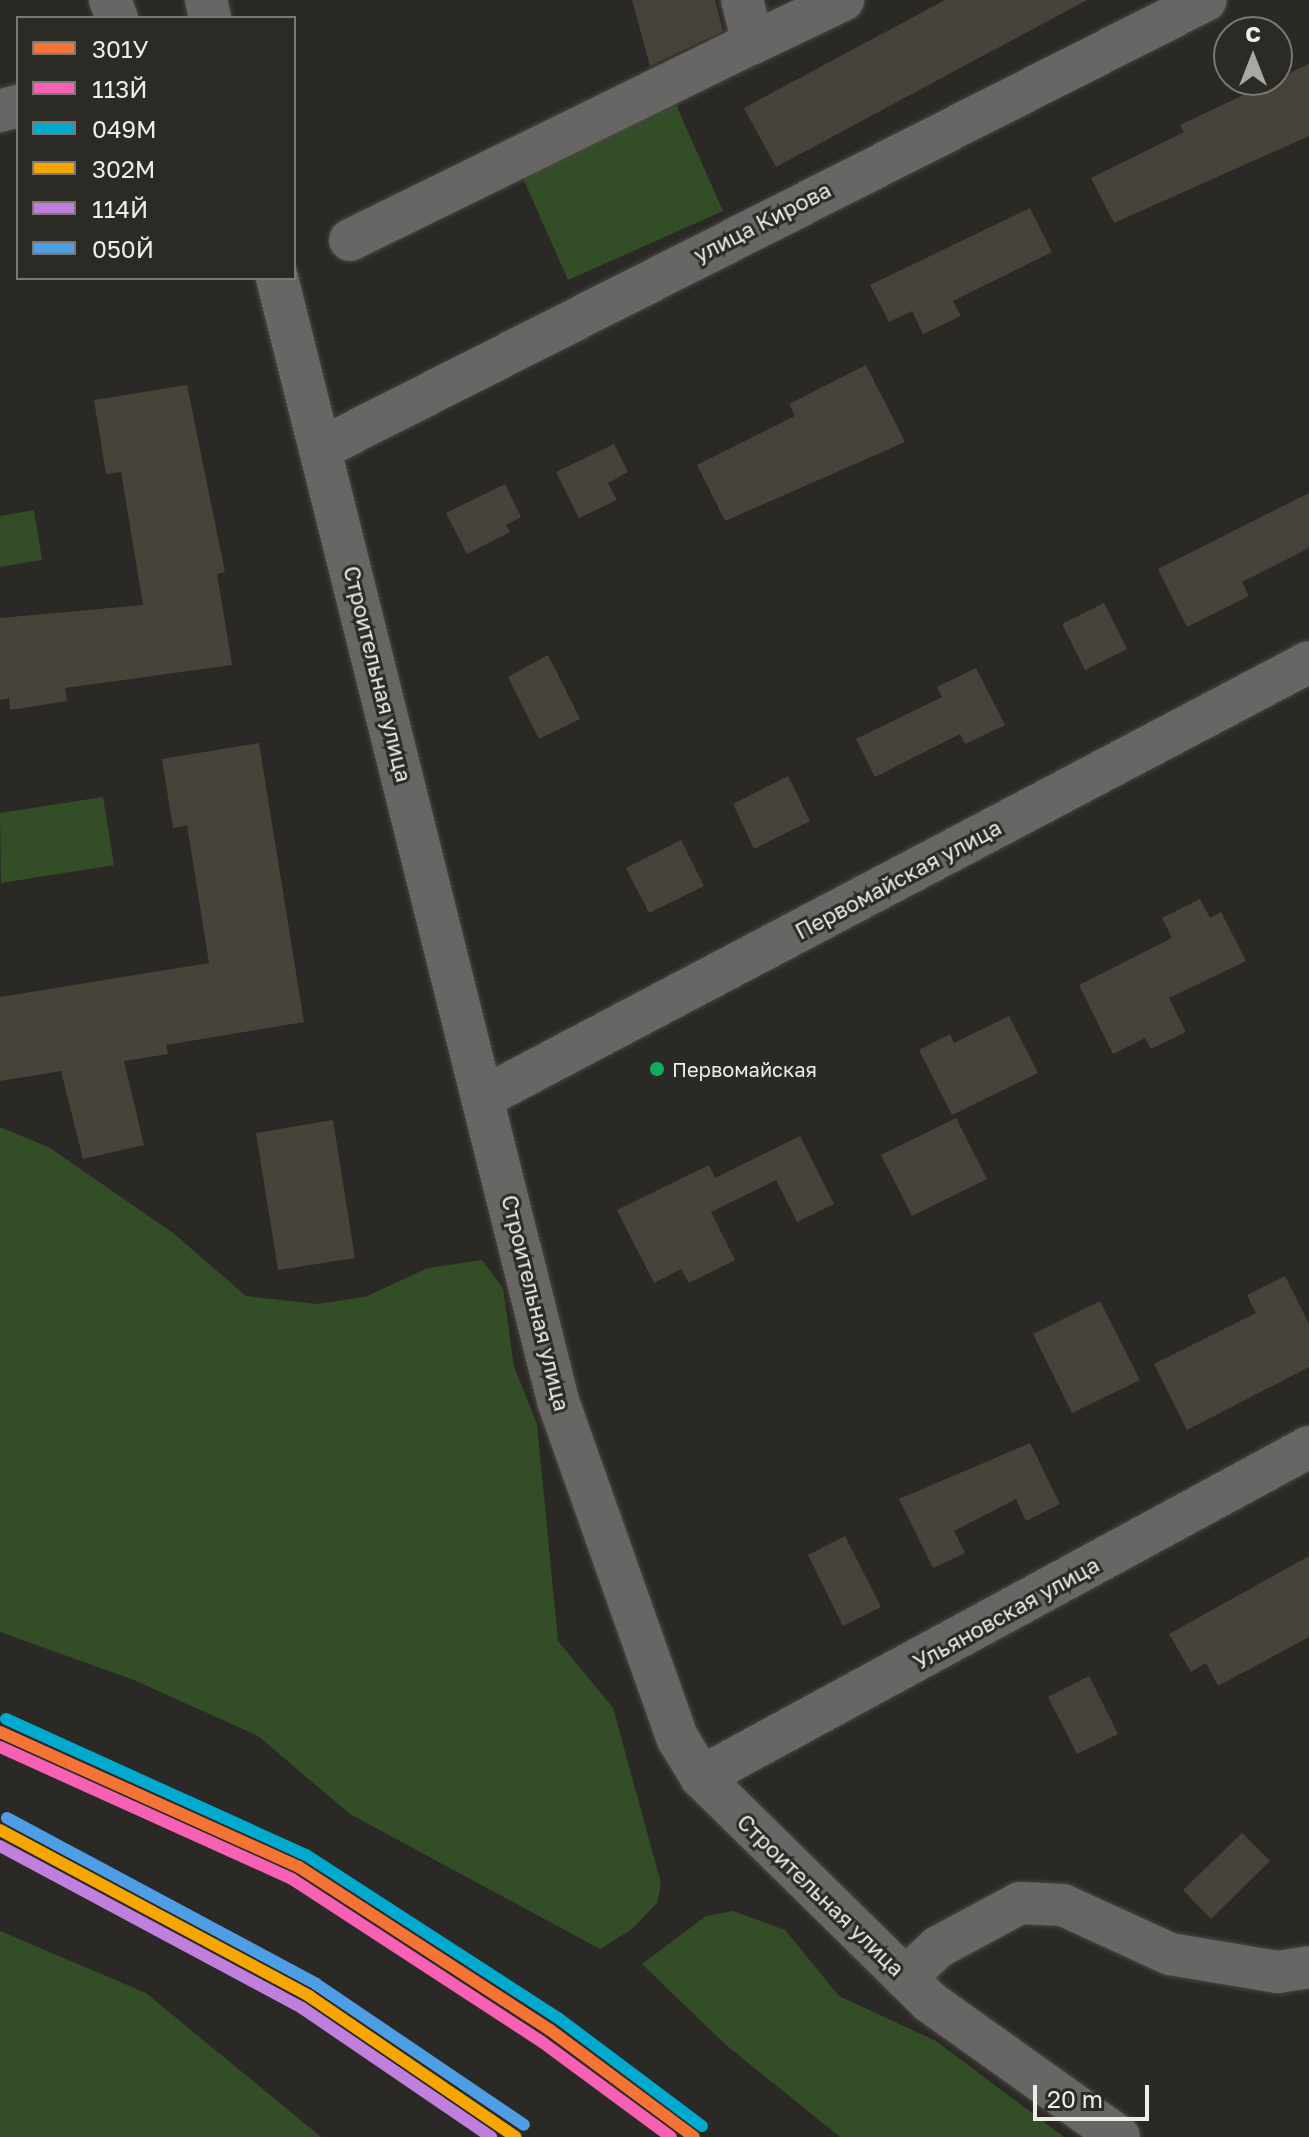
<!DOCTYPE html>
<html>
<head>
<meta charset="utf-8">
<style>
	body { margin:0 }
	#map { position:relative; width:1309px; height:2137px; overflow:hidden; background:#2b2926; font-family:"Golos Text",sans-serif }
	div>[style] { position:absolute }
	.green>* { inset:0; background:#334e27 }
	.building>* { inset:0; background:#47433a }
	.roads { filter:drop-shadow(0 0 2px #484643) drop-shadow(0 0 2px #484643) }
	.minor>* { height:42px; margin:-21px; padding:0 21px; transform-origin:21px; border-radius:21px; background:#676664 }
	.rail-1>* { height:12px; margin:-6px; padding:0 6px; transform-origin:6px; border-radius:6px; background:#f57335 }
	.rail-2>* { height:12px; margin:-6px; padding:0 6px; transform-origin:6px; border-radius:6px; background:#f860b3 }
	.rail-3>* { height:12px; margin:-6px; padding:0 6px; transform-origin:6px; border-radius:6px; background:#00a9ce }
	.rail-4>* { height:12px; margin:-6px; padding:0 6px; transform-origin:6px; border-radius:6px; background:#f7a600 }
	.rail-5>* { height:12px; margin:-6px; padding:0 6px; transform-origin:6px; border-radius:6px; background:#c07fdc }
	.rail-6>* { height:12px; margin:-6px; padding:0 6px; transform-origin:6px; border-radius:6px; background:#4d9ee5 }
	.dots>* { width:22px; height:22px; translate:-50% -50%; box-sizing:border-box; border:4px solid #2c2a25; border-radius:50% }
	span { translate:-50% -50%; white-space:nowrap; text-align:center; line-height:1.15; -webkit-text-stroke:6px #2c2a25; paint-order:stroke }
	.bus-label { font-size:20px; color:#efede9 }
	.left { translate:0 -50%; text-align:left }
	.street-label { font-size:22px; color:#efede9 }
	.legend { position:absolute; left:16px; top:16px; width:280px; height:264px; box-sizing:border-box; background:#2c2a25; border:2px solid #7a7873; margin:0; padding:10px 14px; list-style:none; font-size:24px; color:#efede9 }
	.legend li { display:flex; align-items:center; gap:16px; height:40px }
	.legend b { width:40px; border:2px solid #7a7873 }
	.north { position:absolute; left:1213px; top:16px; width:80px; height:80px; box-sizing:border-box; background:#2c2a25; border:2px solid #7a7873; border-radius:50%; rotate:0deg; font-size:22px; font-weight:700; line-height:32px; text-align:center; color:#efede9 }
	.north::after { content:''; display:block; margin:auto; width:28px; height:36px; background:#aaa8a5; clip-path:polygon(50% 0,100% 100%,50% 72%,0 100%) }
	.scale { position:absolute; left:1033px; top:2085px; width:116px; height:36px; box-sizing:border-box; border:4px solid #efede9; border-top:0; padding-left:10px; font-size:24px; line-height:28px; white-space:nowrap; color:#efede9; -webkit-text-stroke:6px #2c2a25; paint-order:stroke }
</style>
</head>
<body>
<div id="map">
	<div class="green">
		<div style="clip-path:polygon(673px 98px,723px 211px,568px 280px,518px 167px)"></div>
		<div style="clip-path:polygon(34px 510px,42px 560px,0 567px,0 516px)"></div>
		<div style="clip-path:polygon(103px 797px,114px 865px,1px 883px,0 813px)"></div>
		<div style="clip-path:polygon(0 1127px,50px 1148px,173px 1233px,246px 1296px,317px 1304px,365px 1297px,428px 1268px,482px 1260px,503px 1288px,514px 1367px,537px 1424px,558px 1641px,613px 1708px,661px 1883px,657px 1903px,632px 1929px,600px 1949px,350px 1814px,258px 1736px,134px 1680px,0 1632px)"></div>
		<div style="clip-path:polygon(733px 1911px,785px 1930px,839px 1996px,936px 2041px,1064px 2137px,840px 2137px,726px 2045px,642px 1964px,706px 1916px)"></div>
		<div style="clip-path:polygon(0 1931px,146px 1993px,321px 2137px,0 2137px)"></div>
	</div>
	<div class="building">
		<div style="clip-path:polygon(632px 0,715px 0,723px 31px,650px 66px)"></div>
		<div style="clip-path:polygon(945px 0,1087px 0,776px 167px,744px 108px)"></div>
		<div style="clip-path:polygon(1309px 64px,1309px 136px,1114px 223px,1091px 178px,1184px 132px,1180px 125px)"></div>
		<div style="clip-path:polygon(1030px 208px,1052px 252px,953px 301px,961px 316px,923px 334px,912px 311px,889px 322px,870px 285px)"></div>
		<div style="clip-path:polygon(866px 365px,905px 442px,725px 521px,697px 465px,795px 416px,789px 404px)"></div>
		<div style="clip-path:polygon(187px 385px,225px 572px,217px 574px,232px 665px,65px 688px,67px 701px,10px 710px,9px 698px,0 700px,0 618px,143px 605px,121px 472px,106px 474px,94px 400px)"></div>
		<div style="clip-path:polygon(614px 444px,628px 472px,608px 483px,617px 500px,579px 518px,556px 472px)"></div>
		<div style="clip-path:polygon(505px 484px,521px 517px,506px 525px,510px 532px,467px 554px,446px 513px)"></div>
		<div style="clip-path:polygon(1309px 493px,1309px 548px,1242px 582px,1249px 596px,1187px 627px,1158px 569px)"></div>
		<div style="clip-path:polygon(1104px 603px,1127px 649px,1085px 670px,1062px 624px)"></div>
		<div style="clip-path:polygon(548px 655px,580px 719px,539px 739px,508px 677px)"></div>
		<div style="clip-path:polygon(976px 668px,1005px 725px,965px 744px,960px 734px,875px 777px,856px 739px,942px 697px,937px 687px)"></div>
		<div style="clip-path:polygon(259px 743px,304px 1022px,166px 1045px,168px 1054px,124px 1061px,144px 1145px,83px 1159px,61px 1071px,0 1081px,0 997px,209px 963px,187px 825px,173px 828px,162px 759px)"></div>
		<div style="clip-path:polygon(788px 776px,810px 821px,754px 849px,733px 804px)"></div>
		<div style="clip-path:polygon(681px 840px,704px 886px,649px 913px,626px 868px)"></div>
		<div style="clip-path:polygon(1200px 899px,1210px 918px,1221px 912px,1246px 961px,1169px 998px,1186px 1032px,1151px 1049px,1145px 1038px,1113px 1054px,1079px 985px,1172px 938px,1162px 918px)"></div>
		<div style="clip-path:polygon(1009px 1016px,1038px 1073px,952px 1115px,919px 1050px,950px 1034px,954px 1043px)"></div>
		<div style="clip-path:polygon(956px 1118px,987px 1179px,912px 1216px,881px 1155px)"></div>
		<div style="clip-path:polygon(333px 1120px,355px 1258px,278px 1270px,256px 1133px)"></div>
		<div style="clip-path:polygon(800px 1136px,834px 1204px,797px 1222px,776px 1180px,711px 1212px,735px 1260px,689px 1283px,681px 1269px,654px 1283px,617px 1210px,709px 1165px,715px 1178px)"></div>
		<div style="clip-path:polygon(1285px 1276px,1309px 1324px,1309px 1367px,1187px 1430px,1154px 1364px,1256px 1313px,1247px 1295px)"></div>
		<div style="clip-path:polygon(1100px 1301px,1140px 1380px,1072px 1413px,1033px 1334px)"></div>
		<div style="clip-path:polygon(1030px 1443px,1060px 1504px,1026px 1521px,1016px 1499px,954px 1531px,965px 1553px,933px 1568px,899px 1499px)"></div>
		<div style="clip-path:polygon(845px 1536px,881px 1607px,843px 1626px,808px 1555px)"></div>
		<div style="clip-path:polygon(1309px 1556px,1309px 1637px,1218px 1686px,1206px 1663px,1191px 1672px,1169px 1634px)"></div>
		<div style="clip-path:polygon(1089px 1676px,1118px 1734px,1077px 1754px,1048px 1697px)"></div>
		<div style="clip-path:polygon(1242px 1833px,1270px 1861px,1211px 1919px,1183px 1890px)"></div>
	</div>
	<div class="roads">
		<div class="minor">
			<div style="left:110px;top:0;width:19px;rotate:69deg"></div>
			<div style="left:206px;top:0;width:18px;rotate:77deg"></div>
			<div style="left:753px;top:43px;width:100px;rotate:-25.5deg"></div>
			<div style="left:0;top:111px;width:19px;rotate:-16deg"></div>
			<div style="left:350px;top:240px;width:449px;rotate:-26.1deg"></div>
			<div style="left:753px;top:43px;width:44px;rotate:-104.3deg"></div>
			<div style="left:277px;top:278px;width:1158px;rotate:75.95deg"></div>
			<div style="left:558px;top:1401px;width:359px;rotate:70.5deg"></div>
			<div style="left:678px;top:1739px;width:44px;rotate:58.8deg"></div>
			<div style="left:701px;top:1777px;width:321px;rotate:44.5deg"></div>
			<div style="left:930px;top:2002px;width:232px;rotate:35.5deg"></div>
			<div style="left:320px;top:449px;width:993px;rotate:-26.87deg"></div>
			<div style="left:486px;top:1096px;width:930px;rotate:-27.8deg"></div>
			<div style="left:701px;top:1777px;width:692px;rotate:-28.49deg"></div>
			<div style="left:905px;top:1978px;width:45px;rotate:-43.2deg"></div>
			<div style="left:938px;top:1947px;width:93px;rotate:-28.2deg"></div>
			<div style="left:1020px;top:1903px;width:43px;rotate:2.7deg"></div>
			<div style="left:1063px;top:1905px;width:118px;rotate:24.6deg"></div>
			<div style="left:1170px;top:1954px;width:109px;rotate:9.5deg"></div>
			<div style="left:1278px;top:1972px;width:31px;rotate:-9deg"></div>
		</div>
	</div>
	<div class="rail-1">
		<div style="left:0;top:1732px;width:328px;rotate:24.3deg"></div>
		<div style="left:299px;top:1867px;width:299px;rotate:33deg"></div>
		<div style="left:550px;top:2030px;width:179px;rotate:36.6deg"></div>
	</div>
	<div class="rail-2">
		<div style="left:0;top:1747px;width:320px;rotate:24.3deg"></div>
		<div style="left:292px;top:1879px;width:298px;rotate:33.1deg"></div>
		<div style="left:542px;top:2042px;width:160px;rotate:36.4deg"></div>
	</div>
	<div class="rail-3">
		<div style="left:6px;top:1719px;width:329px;rotate:24.4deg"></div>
		<div style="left:306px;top:1855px;width:300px;rotate:32.9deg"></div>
		<div style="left:558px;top:2018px;width:180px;rotate:36.9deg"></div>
	</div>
	<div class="rail-4">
		<div style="left:0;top:1830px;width:351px;rotate:28.2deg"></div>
		<div style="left:309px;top:1996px;width:250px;rotate:34.3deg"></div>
	</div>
	<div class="rail-5">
		<div style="left:0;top:1846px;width:343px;rotate:28.2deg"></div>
		<div style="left:302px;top:2008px;width:229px;rotate:34.3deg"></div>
	</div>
	<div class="rail-6">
		<div style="left:7px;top:1818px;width:351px;rotate:28.2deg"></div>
		<div style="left:316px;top:1984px;width:251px;rotate:34.1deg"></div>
	</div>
	<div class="dots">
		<div style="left:657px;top:1069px;background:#0daf5c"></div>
	</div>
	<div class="bus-label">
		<span class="left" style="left:672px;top:1069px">Первомайская</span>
	</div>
	<div class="street-label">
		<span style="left:762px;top:222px;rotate:-27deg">улица Кирова</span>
		<span style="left:378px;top:674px;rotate:76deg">Строительная улица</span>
		<span style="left:898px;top:879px;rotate:-28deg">Первомайская улица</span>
		<span style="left:536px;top:1303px;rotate:76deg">Строительная улица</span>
		<span style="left:1006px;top:1613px;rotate:-29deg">Ульяновская улица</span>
		<span style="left:821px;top:1895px;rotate:44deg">Строительная улица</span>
	</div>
	<ul class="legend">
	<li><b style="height:10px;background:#f57335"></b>301У</li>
	<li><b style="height:10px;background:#f860b3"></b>113Й</li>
	<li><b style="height:10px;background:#00a9ce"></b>049М</li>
	<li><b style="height:10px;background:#f7a600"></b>302М</li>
	<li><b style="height:10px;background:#c07fdc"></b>114Й</li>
	<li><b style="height:10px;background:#4d9ee5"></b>050Й</li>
	</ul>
	<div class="north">С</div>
	<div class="scale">20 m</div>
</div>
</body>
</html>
